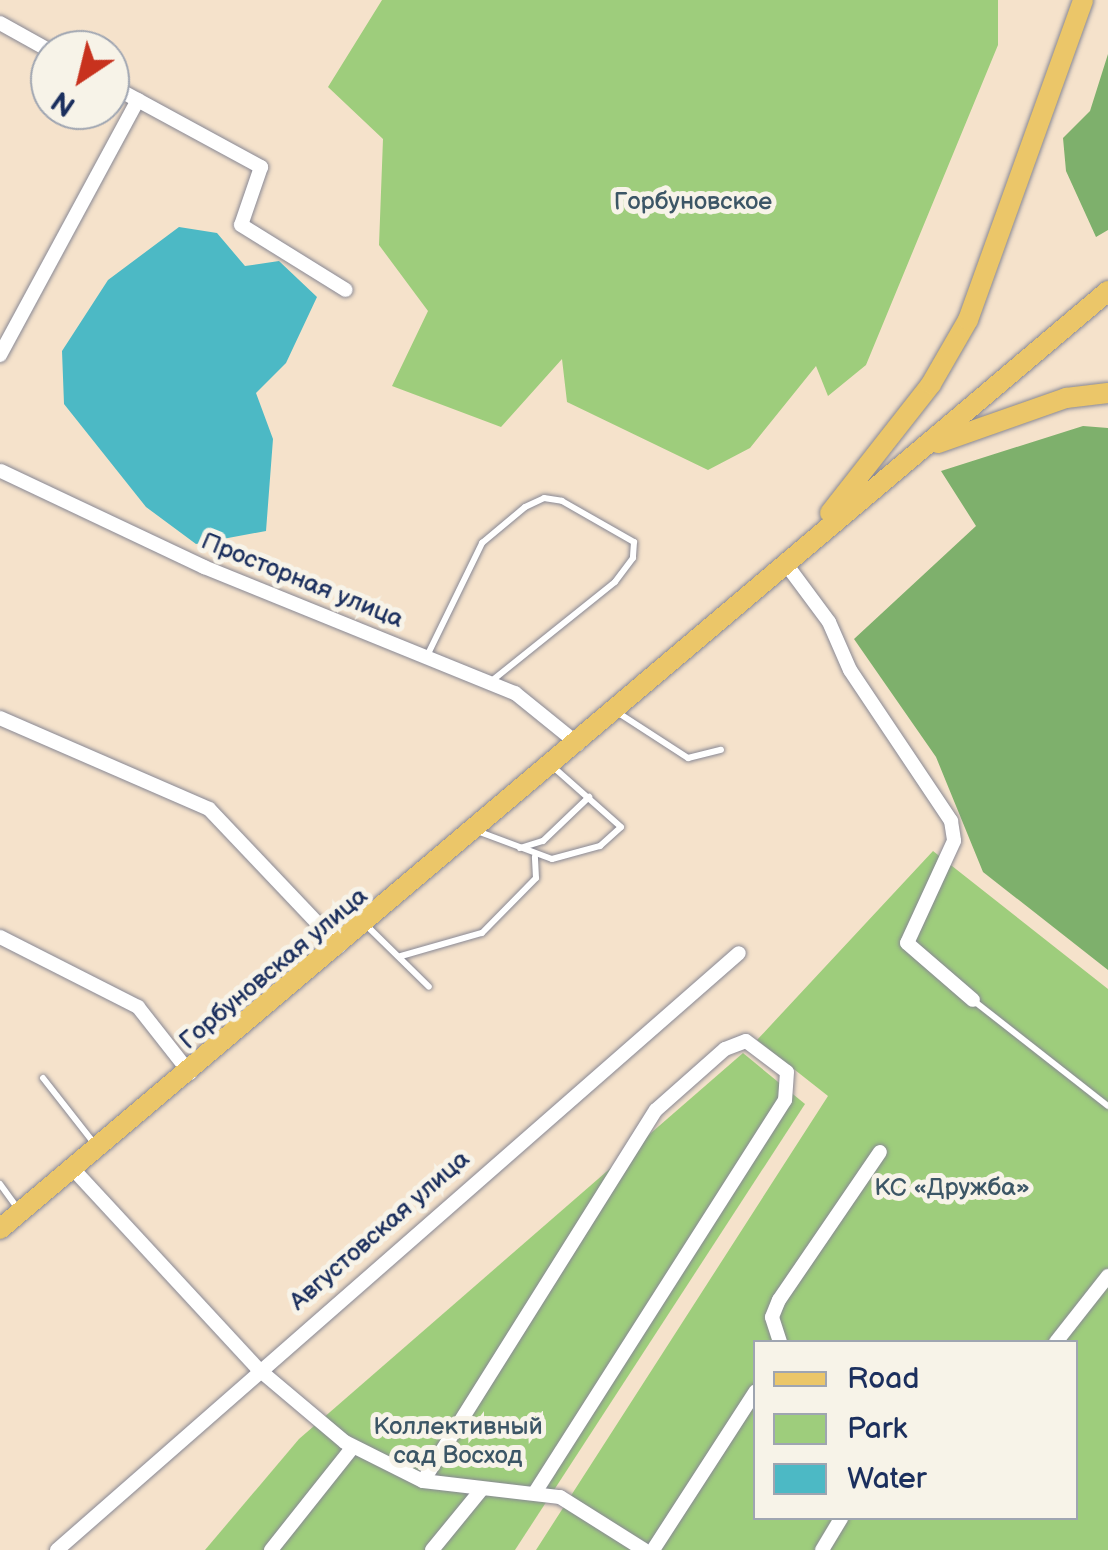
<!DOCTYPE html>
<html>
<head>
<meta charset="utf-8">
<style>
	body { margin:0 }
	#map { position:relative; width:1108px; height:1550px; overflow:hidden; background:#f5e2cb; font-family:"Balsamiq Sans",sans-serif }
	div>[style] { position:absolute }
	.green>* { inset:0; background:#9ecd7c }
	.forest>* { inset:0; background:#7eb06c }
	.water>* { inset:0; background:#4cb9c5 }
	.roads { filter:drop-shadow(0 0 2px #888894) drop-shadow(0 0 2px #888894) }
	.lane>* { height:6px; margin:-3px; padding:0 3px; transform-origin:3px; border-radius:3px; background:#fff }
	.street>* { height:14px; margin:-7px; padding:0 7px; transform-origin:7px; border-radius:7px; background:#fff }
	.primary>* { height:20px; margin:-10px; padding:0 10px; transform-origin:10px; border-radius:10px; background:#ebc669 }
	span { translate:-50% -50%; white-space:nowrap; text-align:center; line-height:1.15; -webkit-text-stroke:10px #f7f3e8; paint-order:stroke }
	.park-label { font-size:25px; color:#3c5666 }
	.street-label { font-size:25px; color:#1b2f5e }
	.legend { position:absolute; left:753px; top:1340px; width:325px; height:180px; box-sizing:border-box; background:#f7f3e8; border:2px solid #9fa5b1; margin:0; padding:12px 18px; list-style:none; font-size:30px; color:#1b2f5e }
	.legend li { display:flex; align-items:center; gap:20px; height:50px }
	.legend b { width:50px; border:2px solid #9fa5b1 }
	.north { position:absolute; left:30px; top:30px; width:100px; height:100px; box-sizing:border-box; background:#f7f3e8; border:2px solid #9fa5b1; border-radius:50%; rotate:215deg; font-size:28px; font-weight:700; line-height:40px; text-align:center; color:#1b2f5e }
	.north::after { content:''; display:block; margin:auto; width:35px; height:45px; background:#c8321e; clip-path:polygon(50% 0,100% 100%,50% 72%,0 100%) }
</style>
</head>
<body>
<div id="map">
	<div class="green">
		<div style="clip-path:polygon(382px 0,998px 0,998px 45px,866px 365px,828px 396px,816px 366px,750px 448px,708px 470px,567px 402px,562px 359px,501px 427px,392px 386px,428px 311px,379px 245px,383px 139px,328px 87px)"></div>
		<div style="clip-path:polygon(evenodd,933px 851px,1108px 989px,1108px 1550px,536px 1550px,828px 1096px,757px 1040px,933px 851px,756px 1342px,1076px 1342px,1076px 1518px,756px 1518px,756px 1342px)"></div>
		<div style="clip-path:polygon(743px 1053px,805px 1104px,515px 1550px,205px 1550px,299px 1439px)"></div>
	</div>
	<div class="forest">
		<div style="clip-path:polygon(1108px 54px,1108px 230px,1096px 237px,1066px 171px,1063px 138px,1090px 111px)"></div>
		<div style="clip-path:polygon(1083px 426px,1108px 428px,1108px 970px,983px 872px,936px 757px,854px 639px,976px 526px,941px 471px)"></div>
	</div>
	<div class="water">
		<div style="clip-path:polygon(179px 227px,217px 233px,245px 266px,279px 261px,317px 297px,286px 363px,256px 393px,273px 439px,266px 531px,196px 544px,146px 507px,64px 404px,62px 351px,108px 280px)"></div>
	</div>
	<div class="roads">
		<div class="lane">
			<div style="left:427px;top:656px;width:126px;rotate:-64deg"></div>
			<div style="left:482px;top:543px;width:56px;rotate:-39.9deg"></div>
			<div style="left:525px;top:507px;width:21px;rotate:-25deg"></div>
			<div style="left:544px;top:498px;width:18px;rotate:9deg"></div>
			<div style="left:562px;top:501px;width:83px;rotate:29.7deg"></div>
			<div style="left:634px;top:542px;width:16px;rotate:94deg"></div>
			<div style="left:633px;top:558px;width:30px;rotate:127deg"></div>
			<div style="left:615px;top:582px;width:160px;rotate:141.3deg"></div>
			<div style="left:617px;top:712px;width:85px;rotate:32.9deg"></div>
			<div style="left:688px;top:758px;width:34px;rotate:-14deg"></div>
			<div style="left:477px;top:831px;width:80px;rotate:20.5deg"></div>
			<div style="left:552px;top:859px;width:50px;rotate:-15.2deg"></div>
			<div style="left:600px;top:846px;width:28px;rotate:-42deg"></div>
			<div style="left:621px;top:827px;width:92px;rotate:-138.5deg"></div>
			<div style="left:520px;top:848px;width:24px;rotate:-17deg"></div>
			<div style="left:543px;top:841px;width:64px;rotate:-43.7deg"></div>
			<div style="left:366px;top:925px;width:88px;rotate:44.5deg"></div>
			<div style="left:401px;top:956px;width:84px;rotate:-15.9deg"></div>
			<div style="left:482px;top:933px;width:77px;rotate:-45.5deg"></div>
			<div style="left:536px;top:878px;width:21px;rotate:-93deg"></div>
			<div style="left:974px;top:1001px;width:170px;rotate:38.1deg"></div>
			<div style="left:43px;top:1078px;width:83px;rotate:51.9deg"></div>
			<div style="left:0;top:1184px;width:29px;rotate:54deg"></div>
		</div>
		<div class="street">
			<div style="left:0;top:23px;width:57px;rotate:29.2deg"></div>
			<div style="left:110px;top:85px;width:172px;rotate:28.5deg"></div>
			<div style="left:261px;top:167px;width:61px;rotate:109deg"></div>
			<div style="left:241px;top:225px;width:123px;rotate:31.8deg"></div>
			<div style="left:0;top:355px;width:290px;rotate:-61.6deg"></div>
			<div style="left:1px;top:471px;width:225px;rotate:25.3deg"></div>
			<div style="left:204px;top:567px;width:336px;rotate:22.1deg"></div>
			<div style="left:515px;top:693px;width:81px;rotate:39deg"></div>
			<div style="left:786px;top:564px;width:72px;rotate:53.4deg"></div>
			<div style="left:829px;top:622px;width:52px;rotate:66.4deg"></div>
			<div style="left:850px;top:670px;width:182px;rotate:56.2deg"></div>
			<div style="left:951px;top:821px;width:20px;rotate:81deg"></div>
			<div style="left:954px;top:841px;width:112px;rotate:114.7deg"></div>
			<div style="left:907px;top:943px;width:87px;rotate:40.8deg"></div>
			<div style="left:0;top:718px;width:228px;rotate:23.5deg"></div>
			<div style="left:209px;top:809px;width:189px;rotate:46.5deg"></div>
			<div style="left:0;top:937px;width:155px;rotate:26.9deg"></div>
			<div style="left:138px;top:1007px;width:84px;rotate:51.8deg"></div>
			<div style="left:73px;top:1169px;width:271px;rotate:47.2deg"></div>
			<div style="left:257px;top:1368px;width:115px;rotate:40.1deg"></div>
			<div style="left:345px;top:1442px;width:87px;rotate:26.6deg"></div>
			<div style="left:423px;top:1481px;width:138px;rotate:6.7deg"></div>
			<div style="left:560px;top:1497px;width:99px;rotate:32.2deg"></div>
			<div style="left:780px;top:1342px;width:26px;rotate:-108deg"></div>
			<div style="left:772px;top:1317px;width:18px;rotate:-68deg"></div>
			<div style="left:779px;top:1300px;width:179px;rotate:-55.7deg"></div>
			<div style="left:1056px;top:1342px;width:84px;rotate:-51.8deg"></div>
			<div style="left:423px;top:1481px;width:438px;rotate:-57.9deg"></div>
			<div style="left:656px;top:1110px;width:92px;rotate:-41.5deg"></div>
			<div style="left:725px;top:1049px;width:22px;rotate:-21deg"></div>
			<div style="left:746px;top:1041px;width:51px;rotate:37.1deg"></div>
			<div style="left:787px;top:1072px;width:28px;rotate:94deg"></div>
			<div style="left:785px;top:1100px;width:464px;rotate:122.5deg"></div>
			<div style="left:57px;top:1550px;width:906px;rotate:-41.2deg"></div>
			<div style="left:271px;top:1550px;width:132px;rotate:-51.5deg"></div>
			<div style="left:432px;top:1550px;width:79px;rotate:-50.7deg"></div>
			<div style="left:653px;top:1550px;width:189px;rotate:-57.1deg"></div>
			<div style="left:822px;top:1550px;width:37px;rotate:-59deg"></div>
		</div>
		<div class="primary">
			<div style="left:938px;top:443px;width:136px;rotate:-19.4deg"></div>
			<div style="left:1066px;top:398px;width:42px;rotate:-6.8deg"></div>
			<div style="left:830px;top:513px;width:164px;rotate:-51.9deg"></div>
			<div style="left:931px;top:384px;width:74px;rotate:-60deg"></div>
			<div style="left:968px;top:320px;width:340px;rotate:-70.2deg"></div>
			<div style="left:0;top:1229px;width:1452px;rotate:-40.25deg"></div>
		</div>
	</div>
	<div class="park-label">
		<span style="left:693px;top:202px">Горбуновское</span>
		<span style="left:952px;top:1188px">КС «Дружба»</span>
		<span style="left:458px;top:1442px">Коллективный<br>сад Восход</span>
	</div>
	<div class="street-label">
		<span style="left:302px;top:581px;rotate:22deg">Просторная улица</span>
		<span style="left:274px;top:969px;rotate:-40deg">Горбуновская улица</span>
		<span style="left:380px;top:1231px;rotate:-41deg">Августовская улица</span>
	</div>
	<ul class="legend">
	<li><b style="height:12px;background:#ebc669"></b>Road</li>
	<li><b style="height:28px;background:#9ecd7c"></b>Park</li>
	<li><b style="height:28px;background:#4cb9c5"></b>Water</li>
	</ul>
	<div class="north">N</div>
</div>
</body>
</html>
